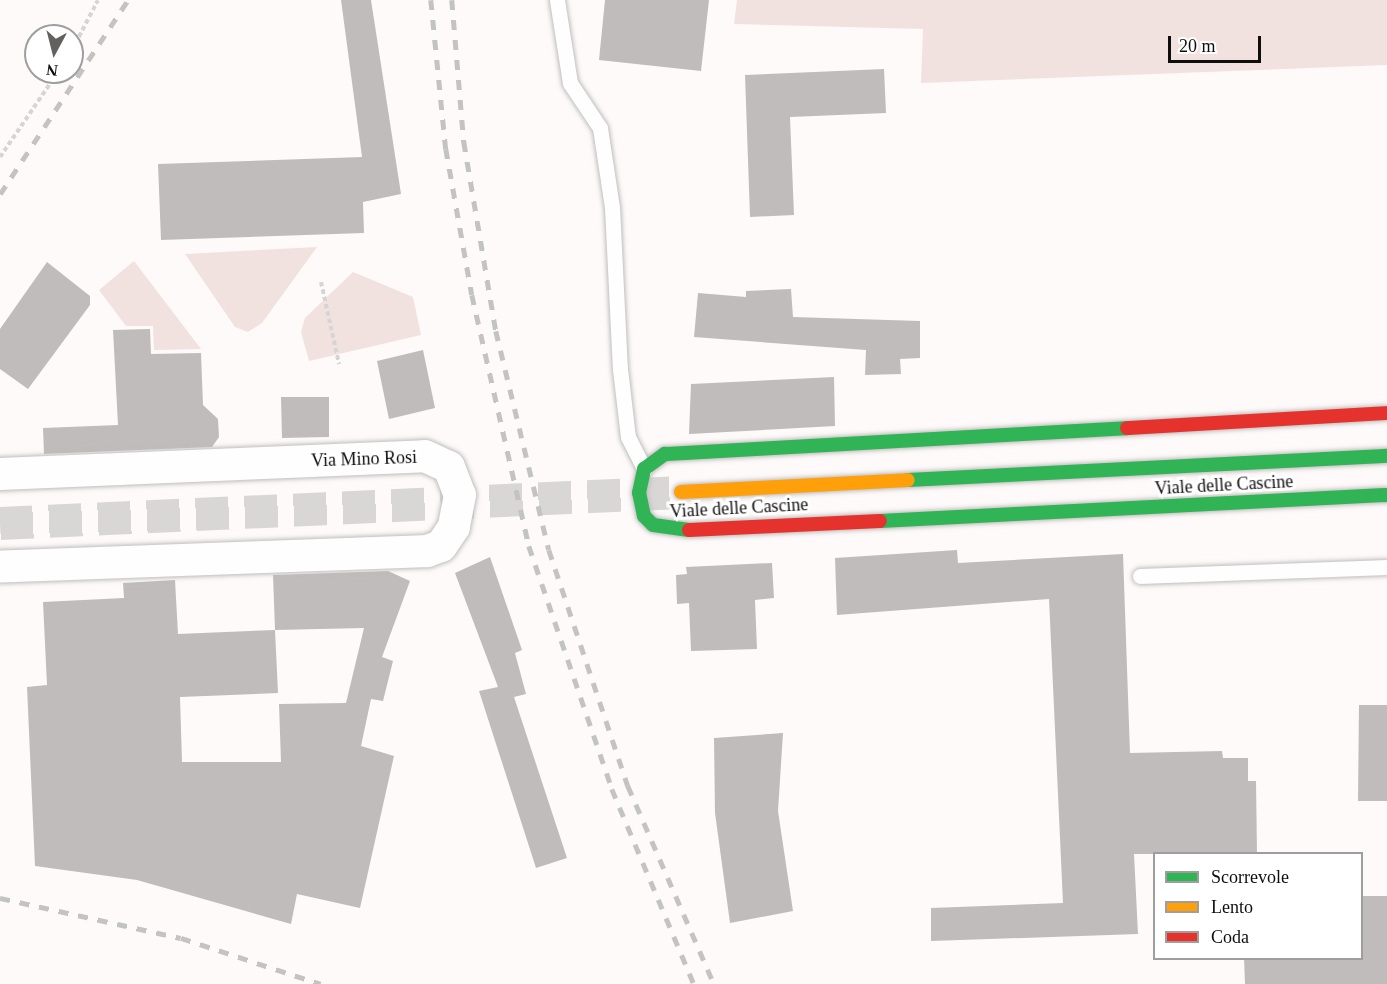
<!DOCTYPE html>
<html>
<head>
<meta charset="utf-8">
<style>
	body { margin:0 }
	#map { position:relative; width:1387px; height:984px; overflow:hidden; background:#fdfaf9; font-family:"Times New Roman",serif }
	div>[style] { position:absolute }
	.green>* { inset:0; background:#f2e2df }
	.building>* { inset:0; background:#bfbcbb }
	.primary-tunnel>* { height:33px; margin-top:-16.5px; transform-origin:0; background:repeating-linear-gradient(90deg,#d9d6d6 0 33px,transparent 0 49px) }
	.path>* { height:4px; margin-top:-2px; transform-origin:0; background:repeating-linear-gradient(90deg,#d6d5d5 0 4.5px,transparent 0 7.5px) }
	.roads { filter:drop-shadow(0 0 2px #c1bebe) drop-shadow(0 0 2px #c1bebe) }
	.lane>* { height:15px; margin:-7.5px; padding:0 7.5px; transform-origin:7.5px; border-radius:7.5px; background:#fffefe }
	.street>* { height:32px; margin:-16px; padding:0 16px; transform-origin:16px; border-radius:16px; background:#fffefe }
	.fast>* { height:14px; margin:-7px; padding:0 7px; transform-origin:7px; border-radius:7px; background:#30b455 }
	.slow>* { height:14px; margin:-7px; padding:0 7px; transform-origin:7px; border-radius:7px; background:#ff9f0a }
	.jam>* { height:14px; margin:-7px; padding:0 7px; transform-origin:7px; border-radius:7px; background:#e5322d }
	.rail>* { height:4.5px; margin-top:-2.25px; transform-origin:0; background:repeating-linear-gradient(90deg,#c3c3c3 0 10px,transparent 0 20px) }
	span { translate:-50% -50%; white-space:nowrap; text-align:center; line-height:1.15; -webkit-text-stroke:6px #fff; paint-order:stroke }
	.street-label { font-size:18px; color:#100d0d }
	.legend { position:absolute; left:1153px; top:852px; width:210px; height:108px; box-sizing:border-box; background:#fff; border:2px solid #9f9e9e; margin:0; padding:8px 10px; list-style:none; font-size:18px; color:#100d0d }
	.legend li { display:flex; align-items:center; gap:12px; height:30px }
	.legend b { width:30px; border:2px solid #9f9e9e }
	.north { position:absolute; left:24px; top:24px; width:60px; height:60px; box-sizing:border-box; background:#fff; border:2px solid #9f9e9e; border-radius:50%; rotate:187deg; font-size:16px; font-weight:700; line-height:24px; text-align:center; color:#100d0d }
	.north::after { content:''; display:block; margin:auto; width:21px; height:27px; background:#636060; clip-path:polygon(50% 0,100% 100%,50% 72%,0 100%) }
	.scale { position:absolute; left:1168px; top:36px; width:93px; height:27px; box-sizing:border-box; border:3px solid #100d0d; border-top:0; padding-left:8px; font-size:18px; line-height:21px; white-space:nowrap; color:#100d0d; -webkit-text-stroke:4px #fff; paint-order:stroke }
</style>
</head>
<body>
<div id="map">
	<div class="green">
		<div style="clip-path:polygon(737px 0,1387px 0,1387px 65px,921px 83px,923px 29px,734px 24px)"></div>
		<div style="clip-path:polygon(317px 247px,262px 323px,248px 332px,235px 327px,185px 254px)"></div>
		<div style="clip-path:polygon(134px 261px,201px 349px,154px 350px,153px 326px,126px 326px,99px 290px)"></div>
		<div style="clip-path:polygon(353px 272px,413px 297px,421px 335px,309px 361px,301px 332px,305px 318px)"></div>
	</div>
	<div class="building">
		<div style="clip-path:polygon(341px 0,371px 0,401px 194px,363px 202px,364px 233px,161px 240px,158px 164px,362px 157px)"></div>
		<div style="clip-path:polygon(605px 0,709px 0,701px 71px,599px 60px)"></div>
		<div style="clip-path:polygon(884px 69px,886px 113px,790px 117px,794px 215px,750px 217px,745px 75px)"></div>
		<div style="clip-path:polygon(47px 262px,90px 296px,90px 305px,28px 389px,0 369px,0 329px)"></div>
		<div style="clip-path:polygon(791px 289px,793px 317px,920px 321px,920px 358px,900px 359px,901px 374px,865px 375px,866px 350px,694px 337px,698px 293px,746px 297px,746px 291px)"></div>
		<div style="clip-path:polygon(150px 329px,151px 354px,201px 353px,203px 405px,218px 419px,219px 437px,212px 447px,44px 454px,43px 428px,118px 425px,113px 330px)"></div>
		<div style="clip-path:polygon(423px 350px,435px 408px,389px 419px,377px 361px)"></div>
		<div style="clip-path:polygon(834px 377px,835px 426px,689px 434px,691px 384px)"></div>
		<div style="clip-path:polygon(281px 397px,329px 397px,329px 437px,282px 438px)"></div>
		<div style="clip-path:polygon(957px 550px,958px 563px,1123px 554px,1130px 753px,1222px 751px,1223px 758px,1248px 758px,1248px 781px,1256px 781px,1257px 854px,1134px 854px,1138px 934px,931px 941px,931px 908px,1063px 903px,1049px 599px,837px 615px,835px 558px)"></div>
		<div style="clip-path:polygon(490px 557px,522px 650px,515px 653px,526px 694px,514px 697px,567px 858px,536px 868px,479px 691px,498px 687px,455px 573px)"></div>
		<div style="clip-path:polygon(772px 563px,774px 598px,755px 600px,757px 649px,691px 651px,689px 603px,677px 604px,676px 575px,687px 574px,686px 567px)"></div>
		<div style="clip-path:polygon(evenodd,388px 571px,410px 581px,382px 657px,393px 661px,383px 701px,371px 699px,361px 746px,394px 756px,360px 908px,297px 894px,291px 924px,137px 880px,35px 866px,27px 687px,47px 685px,43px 602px,124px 598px,123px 583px,175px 580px,178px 634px,275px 630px,273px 575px,388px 571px,364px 628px,346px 703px,279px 704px,281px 762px,182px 762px,180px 697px,278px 693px,275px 630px,364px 628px)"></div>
		<div style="clip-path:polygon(1359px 705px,1387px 705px,1387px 801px,1358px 801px)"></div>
		<div style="clip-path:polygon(783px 733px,778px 811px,793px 911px,730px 923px,715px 813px,714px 738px)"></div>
		<div style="clip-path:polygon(1362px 896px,1387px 896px,1387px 984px,1245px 984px,1244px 958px,1362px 958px)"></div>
	</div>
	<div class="primary-tunnel">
		<div style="left:0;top:523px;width:682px;rotate:-2.61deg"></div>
	</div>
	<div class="path">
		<div style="left:72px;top:50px;width:56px;rotate:-62.5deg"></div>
		<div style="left:0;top:157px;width:103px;rotate:-55.7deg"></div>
		<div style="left:321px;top:282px;width:84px;rotate:77.6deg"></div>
	</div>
	<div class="roads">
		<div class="lane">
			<div style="left:557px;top:0;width:84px;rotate:81.1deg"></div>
			<div style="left:570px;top:83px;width:54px;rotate:56.3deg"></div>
			<div style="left:600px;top:128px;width:80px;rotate:81.4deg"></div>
			<div style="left:612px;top:207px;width:162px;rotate:87.2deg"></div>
			<div style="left:620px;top:369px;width:68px;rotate:83.3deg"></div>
			<div style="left:628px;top:437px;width:36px;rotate:63deg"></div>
			<div style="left:1140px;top:576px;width:247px;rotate:-2.1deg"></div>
		</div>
		<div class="street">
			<div style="left:0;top:474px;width:425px;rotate:-2.4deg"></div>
			<div style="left:425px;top:456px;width:26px;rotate:25deg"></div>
			<div style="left:449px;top:467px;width:30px;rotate:69deg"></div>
			<div style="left:460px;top:495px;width:33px;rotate:101deg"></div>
			<div style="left:454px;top:527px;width:23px;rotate:124deg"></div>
			<div style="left:441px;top:546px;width:15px;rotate:160deg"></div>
			<div style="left:427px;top:551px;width:427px;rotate:177.9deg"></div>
		</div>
		<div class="fast">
			<div style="left:908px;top:480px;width:480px;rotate:-2.9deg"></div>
			<div style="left:880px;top:521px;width:508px;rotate:-2.94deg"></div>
			<div style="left:689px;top:530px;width:36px;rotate:-172deg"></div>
			<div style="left:653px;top:525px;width:13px;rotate:-135deg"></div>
			<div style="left:644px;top:516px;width:24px;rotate:-102deg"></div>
			<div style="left:639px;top:493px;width:25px;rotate:-78deg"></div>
			<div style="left:644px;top:469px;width:26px;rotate:-36deg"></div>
			<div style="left:665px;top:454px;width:463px;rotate:-3.2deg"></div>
		</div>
		<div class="slow">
			<div style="left:681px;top:492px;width:227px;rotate:-3deg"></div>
		</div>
		<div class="jam">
			<div style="left:1127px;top:428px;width:260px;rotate:-3.3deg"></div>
			<div style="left:689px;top:530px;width:191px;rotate:-2.7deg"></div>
		</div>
	</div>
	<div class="rail">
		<div style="left:431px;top:0;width:150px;rotate:84.3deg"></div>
		<div style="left:446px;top:149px;width:148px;rotate:79.9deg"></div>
		<div style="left:472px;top:295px;width:257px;rotate:77.2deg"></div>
		<div style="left:529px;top:546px;width:257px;rotate:71.1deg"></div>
		<div style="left:612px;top:789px;width:212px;rotate:67.2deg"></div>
		<div style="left:452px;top:0;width:143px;rotate:85.2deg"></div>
		<div style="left:464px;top:142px;width:192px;rotate:80.4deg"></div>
		<div style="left:496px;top:331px;width:225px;rotate:76.4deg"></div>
		<div style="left:549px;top:550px;width:249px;rotate:71.5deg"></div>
		<div style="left:628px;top:786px;width:216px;rotate:66.5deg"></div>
		<div style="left:0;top:194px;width:232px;rotate:-56.6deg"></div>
		<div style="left:0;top:898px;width:185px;rotate:12.5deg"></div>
		<div style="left:181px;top:938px;width:147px;rotate:18.2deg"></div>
	</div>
	<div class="street-label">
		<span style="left:364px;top:459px;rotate:-2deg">Via Mino Rosi</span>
		<span style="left:1224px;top:485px;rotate:-3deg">Viale delle Cascine</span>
		<span style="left:739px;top:508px;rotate:-3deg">Viale delle Cascine</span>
	</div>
	<ul class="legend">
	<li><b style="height:8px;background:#30b455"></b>Scorrevole</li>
	<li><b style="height:8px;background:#ff9f0a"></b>Lento</li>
	<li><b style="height:8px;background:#e5322d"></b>Coda</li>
	</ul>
	<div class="north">N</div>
	<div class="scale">20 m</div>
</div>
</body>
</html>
